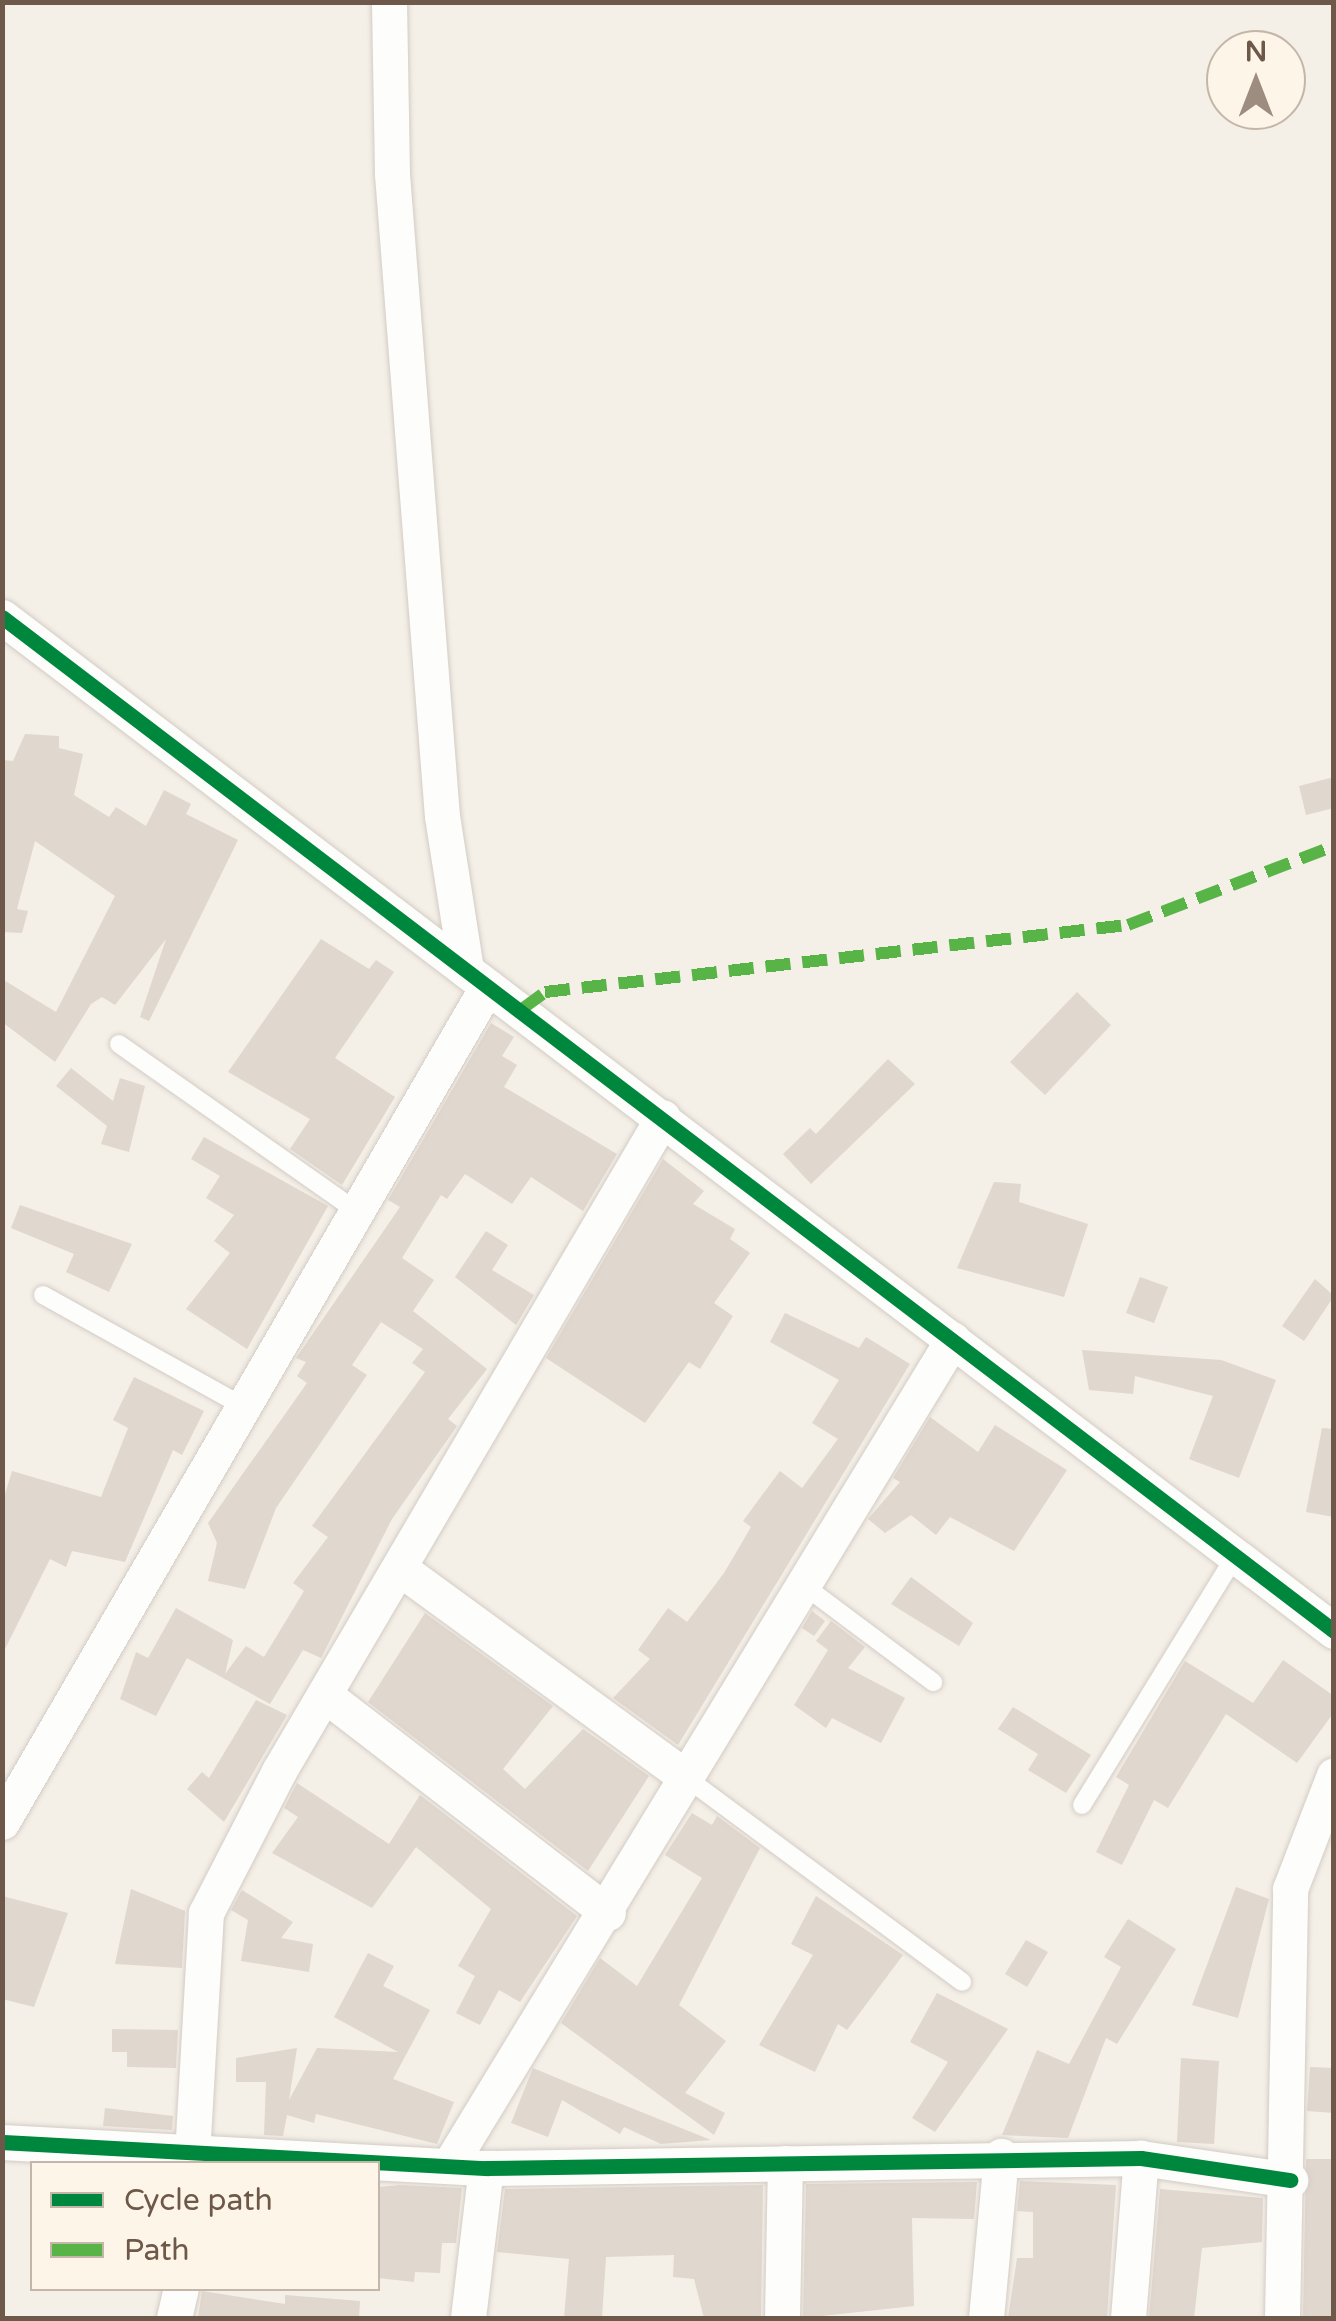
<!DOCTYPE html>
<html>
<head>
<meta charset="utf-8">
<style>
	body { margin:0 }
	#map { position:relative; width:1336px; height:2321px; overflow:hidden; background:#f4efe7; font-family:"Varela Round",sans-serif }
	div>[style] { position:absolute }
	.building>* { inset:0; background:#e0d7cf }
	.roads { filter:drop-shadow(0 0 2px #d3ccc5) drop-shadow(0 0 2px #d3ccc5) }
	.lane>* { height:18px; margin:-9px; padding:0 9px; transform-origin:9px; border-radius:9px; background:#fdfdfb }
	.street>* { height:35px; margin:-17.5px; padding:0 17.5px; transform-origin:17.5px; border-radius:17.5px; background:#fdfdfb }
	.quiet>* { height:12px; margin-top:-6px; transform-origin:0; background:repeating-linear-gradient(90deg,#59b447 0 25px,transparent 0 37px) }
	.cycleway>* { height:15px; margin:-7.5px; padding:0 7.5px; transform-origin:7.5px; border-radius:7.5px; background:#00873e }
	span { translate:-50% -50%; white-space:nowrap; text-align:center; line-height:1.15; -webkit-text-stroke:8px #fdf5e7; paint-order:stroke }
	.frame { position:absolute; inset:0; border:5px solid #6e584a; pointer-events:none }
	.legend { position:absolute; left:30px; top:2161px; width:350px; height:130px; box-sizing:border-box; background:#fdf5e7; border:2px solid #c4b6a8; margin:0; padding:12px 18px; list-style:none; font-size:30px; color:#6e584a }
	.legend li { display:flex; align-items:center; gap:20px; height:50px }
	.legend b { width:50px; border:2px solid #c4b6a8 }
	.north { position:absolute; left:1206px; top:30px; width:100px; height:100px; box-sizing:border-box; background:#fdf5e7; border:2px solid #c4b6a8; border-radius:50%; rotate:0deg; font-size:28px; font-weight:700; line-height:40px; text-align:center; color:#6e584a }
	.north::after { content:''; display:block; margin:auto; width:35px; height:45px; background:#9d8d81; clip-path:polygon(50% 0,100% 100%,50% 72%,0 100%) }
</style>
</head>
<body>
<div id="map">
	<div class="building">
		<div style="clip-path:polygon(25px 734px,59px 736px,59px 748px,83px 754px,74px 795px,109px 817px,116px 807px,146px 826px,164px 790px,191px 804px,186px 814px,238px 840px,149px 1021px,140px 1017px,166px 939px,115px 1005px,102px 997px,91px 1004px,55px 1062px,2px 1022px,2px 979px,56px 1012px,115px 896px,35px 841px,17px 909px,28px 911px,22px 933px,2px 932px,2px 760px,13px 761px)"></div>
		<div style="clip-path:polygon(1334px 777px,1334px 808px,1306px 815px,1299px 786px)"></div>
		<div style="clip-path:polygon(321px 939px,369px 969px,376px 960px,394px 972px,335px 1058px,395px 1097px,342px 1185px,290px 1149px,310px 1119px,228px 1072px)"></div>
		<div style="clip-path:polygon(1077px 992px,1111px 1025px,1045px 1095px,1010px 1062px)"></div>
		<div style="clip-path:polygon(491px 1023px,514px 1037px,502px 1056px,517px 1065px,504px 1087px,617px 1154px,583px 1211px,531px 1177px,512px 1204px,465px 1174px,447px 1199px,441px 1195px,402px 1258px,434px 1280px,413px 1311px,487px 1369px,448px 1419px,457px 1426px,392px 1519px,321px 1658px,303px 1650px,270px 1704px,187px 1658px,156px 1716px,120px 1699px,136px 1652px,148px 1658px,176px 1608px,233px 1640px,225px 1674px,246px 1646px,264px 1657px,304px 1591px,293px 1583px,328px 1537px,312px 1526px,425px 1372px,412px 1363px,423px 1349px,381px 1322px,352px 1365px,367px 1375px,276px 1508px,245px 1589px,208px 1581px,217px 1543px,208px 1523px,307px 1383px,297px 1376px,306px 1362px,296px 1358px,400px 1207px,388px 1200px)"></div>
		<div style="clip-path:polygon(888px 1059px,915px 1084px,811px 1184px,783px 1154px,810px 1128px,816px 1134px)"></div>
		<div style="clip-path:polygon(71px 1068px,113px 1101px,120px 1078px,145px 1086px,129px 1152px,101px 1144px,107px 1126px,56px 1086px)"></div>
		<div style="clip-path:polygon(204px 1137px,328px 1206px,247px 1349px,186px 1309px,230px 1253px,214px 1241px,234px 1215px,206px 1198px,220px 1176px,191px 1159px)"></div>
		<div style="clip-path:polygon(663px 1159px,704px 1191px,693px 1204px,735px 1229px,730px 1239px,750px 1253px,714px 1303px,733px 1316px,700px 1369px,689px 1362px,645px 1423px,546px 1358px)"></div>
		<div style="clip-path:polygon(994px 1182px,1021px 1184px,1019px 1202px,1088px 1224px,1064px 1297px,957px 1268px)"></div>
		<div style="clip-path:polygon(20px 1205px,132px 1244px,109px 1292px,66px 1272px,74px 1254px,11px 1228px)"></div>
		<div style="clip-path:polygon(486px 1231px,508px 1245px,492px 1270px,534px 1295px,516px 1325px,455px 1277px)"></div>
		<div style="clip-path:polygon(1140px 1277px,1168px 1287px,1154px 1323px,1126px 1313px)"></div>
		<div style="clip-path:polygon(1315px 1279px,1334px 1296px,1304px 1341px,1282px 1326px)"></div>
		<div style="clip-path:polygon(785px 1313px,859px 1348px,866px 1337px,910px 1364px,678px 1745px,613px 1698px,650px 1659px,638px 1650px,668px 1608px,687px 1622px,724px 1573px,751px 1527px,743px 1521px,780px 1471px,802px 1488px,838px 1439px,812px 1423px,839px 1380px,770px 1342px)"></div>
		<div style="clip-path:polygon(1082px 1350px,1221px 1360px,1276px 1380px,1239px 1478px,1189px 1459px,1213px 1396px,1135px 1376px,1133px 1394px,1089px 1390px)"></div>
		<div style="clip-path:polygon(134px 1377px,204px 1411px,182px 1455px,173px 1450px,125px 1562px,72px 1551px,66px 1567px,50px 1559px,2px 1655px,2px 1504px,12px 1471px,101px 1497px,128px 1428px,113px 1420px)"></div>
		<div style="clip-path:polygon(930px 1417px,978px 1452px,995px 1425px,1067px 1470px,1014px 1551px,950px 1517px,936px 1535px,911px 1515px,885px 1533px,868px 1519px,900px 1482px,893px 1478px)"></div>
		<div style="clip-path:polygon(1322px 1428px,1334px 1429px,1334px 1517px,1306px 1512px)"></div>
		<div style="clip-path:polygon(911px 1577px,973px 1623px,959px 1646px,891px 1604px)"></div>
		<div style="clip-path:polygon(812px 1611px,825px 1621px,814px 1636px,802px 1628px)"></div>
		<div style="clip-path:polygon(425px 1613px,553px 1706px,503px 1769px,525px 1789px,583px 1729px,649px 1776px,588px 1871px,368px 1702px)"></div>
		<div style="clip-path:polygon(831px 1621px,865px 1647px,848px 1668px,905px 1698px,881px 1743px,832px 1718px,826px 1728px,794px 1705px,828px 1650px,816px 1641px)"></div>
		<div style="clip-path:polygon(1283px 1660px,1334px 1696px,1334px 1712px,1297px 1763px,1226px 1714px,1168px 1808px,1154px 1800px,1122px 1865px,1096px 1852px,1129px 1785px,1116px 1777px,1185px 1661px,1253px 1703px)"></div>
		<div style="clip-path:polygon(256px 1700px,287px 1715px,224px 1822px,187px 1789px,202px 1772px,209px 1778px)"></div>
		<div style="clip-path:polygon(1013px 1707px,1091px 1755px,1066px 1793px,1028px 1770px,1038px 1754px,998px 1729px)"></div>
		<div style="clip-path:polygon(297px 1783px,389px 1844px,420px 1795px,577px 1916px,520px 2002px,499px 1990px,480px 2025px,456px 2013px,475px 1976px,458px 1966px,491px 1909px,416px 1847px,372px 1908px,272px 1853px,298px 1817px,284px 1808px)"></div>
		<div style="clip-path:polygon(692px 1813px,712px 1825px,717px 1816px,760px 1848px,679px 2005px,726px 2041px,685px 2093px,725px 2113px,714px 2135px,561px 2023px,600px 1958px,637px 1986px,702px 1878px,665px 1855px)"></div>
		<div style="clip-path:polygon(1236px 1887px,1269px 1899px,1238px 2018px,1192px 2005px)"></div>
		<div style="clip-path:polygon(131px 1889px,185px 1911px,182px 1968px,115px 1964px)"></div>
		<div style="clip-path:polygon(242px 1890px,293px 1922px,281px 1938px,313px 1944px,309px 1972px,241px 1961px,248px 1920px,231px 1910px)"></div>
		<div style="clip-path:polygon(2px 1896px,68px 1913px,34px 2007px,2px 1999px)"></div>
		<div style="clip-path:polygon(816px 1896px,903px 1955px,847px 2030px,838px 2024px,815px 2072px,759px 2045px,813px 1955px,791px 1944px)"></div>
		<div style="clip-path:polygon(1128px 1919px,1176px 1949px,1117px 2044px,1106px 2038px,1068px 2138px,1002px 2135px,1037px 2050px,1069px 2064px,1121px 1967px,1104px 1957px)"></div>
		<div style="clip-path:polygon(1026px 1940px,1048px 1952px,1027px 1987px,1005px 1974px)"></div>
		<div style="clip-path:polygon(368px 1953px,394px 1966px,383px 1986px,430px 2010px,393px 2079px,454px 2102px,437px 2144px,316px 2114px,314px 2123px,287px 2115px,283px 2136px,264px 2135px,266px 2082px,236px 2082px,236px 2058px,297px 2048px,289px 2100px,317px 2048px,398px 2052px,334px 2017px)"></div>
		<div style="clip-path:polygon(937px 1993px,1008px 2029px,935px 2132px,912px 2118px,948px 2062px,910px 2042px)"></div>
		<div style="clip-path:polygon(112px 2029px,178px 2030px,176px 2068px,127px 2067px,127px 2052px,112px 2052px)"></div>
		<div style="clip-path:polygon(1181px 2058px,1219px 2061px,1214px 2144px,1177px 2142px)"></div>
		<div style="clip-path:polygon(1310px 2067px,1334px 2068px,1334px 2113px,1307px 2111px)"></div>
		<div style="clip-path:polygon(533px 2068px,569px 2083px,711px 2140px,661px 2144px,624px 2127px,620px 2134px,562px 2100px,548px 2137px,511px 2123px)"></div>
		<div style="clip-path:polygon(105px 2108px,173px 2116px,172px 2130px,103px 2126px)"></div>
		<div style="clip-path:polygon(1306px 2159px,1334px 2159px,1334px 2318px,1303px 2318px)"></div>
		<div style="clip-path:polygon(1020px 2181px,1116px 2185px,1107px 2318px,1008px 2318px,1017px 2258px,1033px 2258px,1033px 2212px,1017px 2211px)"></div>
		<div style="clip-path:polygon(977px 2182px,974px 2219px,912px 2218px,914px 2306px,803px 2318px,806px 2184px)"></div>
		<div style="clip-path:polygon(401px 2185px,462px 2188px,456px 2243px,442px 2243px,440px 2273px,415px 2272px,414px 2282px,378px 2278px,378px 2187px)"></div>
		<div style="clip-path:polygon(763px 2185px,761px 2318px,704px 2318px,694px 2279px,673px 2277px,674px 2255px,606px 2257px,602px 2318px,564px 2318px,569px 2259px,497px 2252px,505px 2189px)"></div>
		<div style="clip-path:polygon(1160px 2189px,1263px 2198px,1262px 2242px,1202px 2248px,1194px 2318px,1149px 2318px)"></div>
		<div style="clip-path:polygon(202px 2291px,285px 2304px,285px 2295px,360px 2301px,359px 2318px,198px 2318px)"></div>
	</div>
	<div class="roads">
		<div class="lane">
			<div style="left:119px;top:1044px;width:285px;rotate:35.1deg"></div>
			<div style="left:43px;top:1295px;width:230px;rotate:29.1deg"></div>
			<div style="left:806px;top:1587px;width:159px;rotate:36.8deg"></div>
			<div style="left:684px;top:1776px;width:346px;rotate:36.5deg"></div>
			<div style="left:1082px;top:1805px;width:292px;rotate:-58.4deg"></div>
		</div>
		<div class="street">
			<div style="left:389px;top:2px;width:172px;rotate:89deg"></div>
			<div style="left:392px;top:174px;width:644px;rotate:85.55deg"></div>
			<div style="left:442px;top:816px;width:156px;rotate:81.1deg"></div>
			<div style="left:2px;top:617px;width:1674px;rotate:37.28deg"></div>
			<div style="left:402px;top:1570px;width:348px;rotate:36.1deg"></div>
			<div style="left:329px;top:1698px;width:352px;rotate:37.6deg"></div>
			<div style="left:2px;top:1822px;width:966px;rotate:-59.85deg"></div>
			<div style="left:2px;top:2142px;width:485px;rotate:3.1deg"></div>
			<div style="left:486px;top:2168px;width:655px;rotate:-0.87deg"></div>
			<div style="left:1141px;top:2158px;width:151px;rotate:8.4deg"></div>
			<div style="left:192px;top:2155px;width:242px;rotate:-86.7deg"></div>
			<div style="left:206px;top:1913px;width:160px;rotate:-62.8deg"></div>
			<div style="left:279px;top:1771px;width:758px;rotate:-59.58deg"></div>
			<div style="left:453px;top:2159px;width:960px;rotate:-58.63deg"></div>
			<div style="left:174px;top:2318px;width:31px;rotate:-77deg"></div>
			<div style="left:468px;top:2318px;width:151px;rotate:-83.2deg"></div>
			<div style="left:782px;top:2318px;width:155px;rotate:-88.9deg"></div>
			<div style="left:986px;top:2318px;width:163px;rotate:-84.7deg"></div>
			<div style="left:1128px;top:2318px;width:161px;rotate:-85.4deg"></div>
			<div style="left:1282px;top:2318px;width:429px;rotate:-88.9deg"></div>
			<div style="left:1290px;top:1889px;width:122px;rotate:-68.9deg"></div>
		</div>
	</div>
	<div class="quiet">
		<div style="left:522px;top:1009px;width:29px;rotate:-36deg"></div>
		<div style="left:545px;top:992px;width:587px;rotate:-6.56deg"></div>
		<div style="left:1128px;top:925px;width:221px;rotate:-21deg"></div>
	</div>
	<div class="cycleway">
		<div style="left:2px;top:617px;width:1674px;rotate:37.28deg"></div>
		<div style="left:2px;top:2142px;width:485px;rotate:3.1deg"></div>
		<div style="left:486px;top:2168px;width:655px;rotate:-0.87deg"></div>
		<div style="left:1141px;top:2158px;width:151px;rotate:8.4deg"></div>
	</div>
	<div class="frame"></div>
	<ul class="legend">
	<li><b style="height:12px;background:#00873e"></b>Cycle path</li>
	<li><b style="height:12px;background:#59b447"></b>Path</li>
	</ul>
	<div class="north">N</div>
</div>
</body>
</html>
